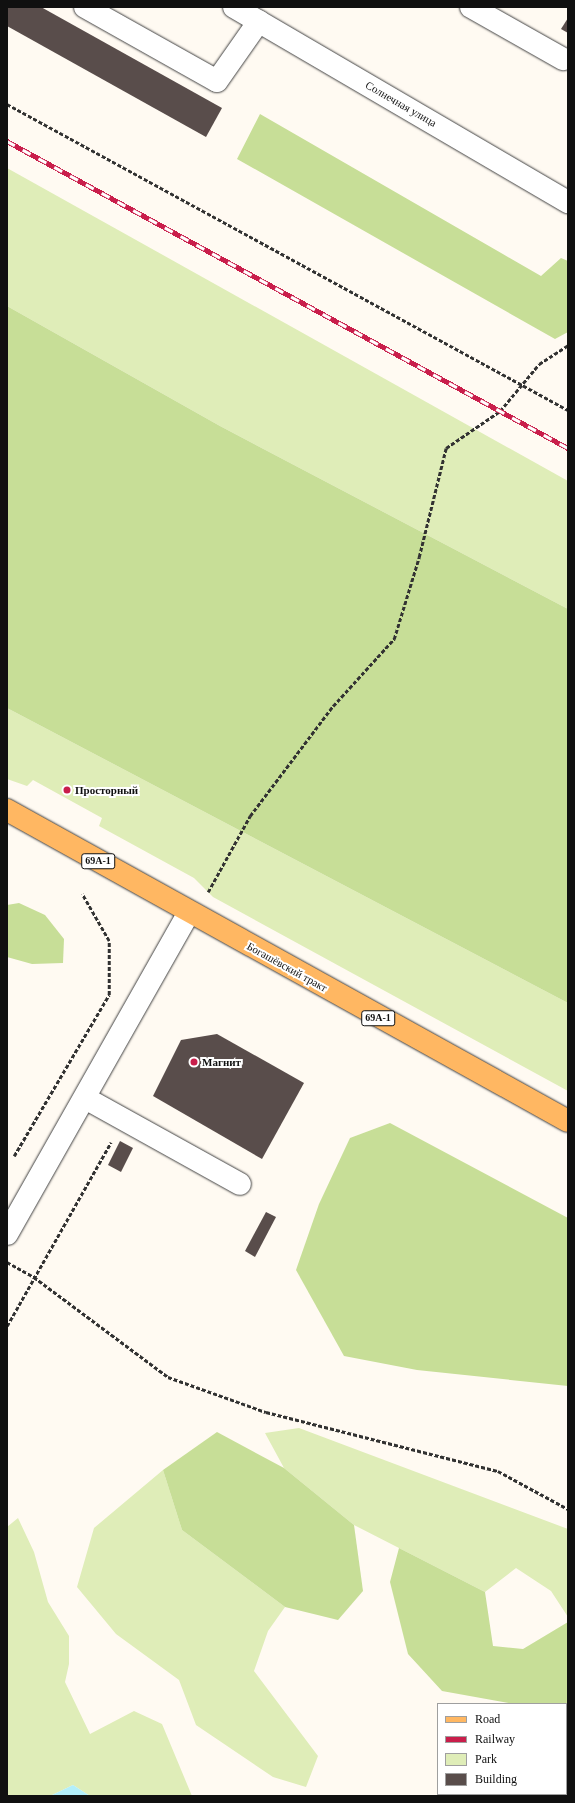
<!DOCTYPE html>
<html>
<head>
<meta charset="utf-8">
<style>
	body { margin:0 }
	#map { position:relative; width:575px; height:1803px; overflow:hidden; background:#fffaf2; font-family:Georgia,serif }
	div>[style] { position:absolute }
	.green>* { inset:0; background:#dfedb8 }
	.forest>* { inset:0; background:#c7de97 }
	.water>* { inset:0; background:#b3effa }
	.building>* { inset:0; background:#594d4b }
	.path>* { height:2.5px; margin-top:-1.25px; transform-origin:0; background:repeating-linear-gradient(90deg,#323232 0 4px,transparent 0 6px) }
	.roads { filter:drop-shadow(0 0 1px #434343) drop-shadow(0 0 1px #434343) }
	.minor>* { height:22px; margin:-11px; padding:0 11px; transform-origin:11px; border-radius:11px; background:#fff }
	.major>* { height:22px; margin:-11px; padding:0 11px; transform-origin:11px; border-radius:11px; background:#ffb762 }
	.rail>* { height:4.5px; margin-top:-2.25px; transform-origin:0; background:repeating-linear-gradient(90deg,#fff 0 9px,#c91e4b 0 18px); box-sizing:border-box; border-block:1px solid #c91e4b }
	.dots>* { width:11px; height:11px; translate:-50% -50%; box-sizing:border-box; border:2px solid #fff; border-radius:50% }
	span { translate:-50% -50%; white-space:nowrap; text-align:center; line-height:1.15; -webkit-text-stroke:4px #fff; paint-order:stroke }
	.shield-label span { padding:1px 3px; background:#fff; border:1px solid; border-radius:3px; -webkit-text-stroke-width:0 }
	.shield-label { font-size:10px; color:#101010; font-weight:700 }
	.street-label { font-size:11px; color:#101010 }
	.poi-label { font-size:11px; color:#101010; font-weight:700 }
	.left { translate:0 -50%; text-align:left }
	.frame { position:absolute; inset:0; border:8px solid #101010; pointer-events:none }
	.legend { position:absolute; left:437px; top:1703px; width:130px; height:92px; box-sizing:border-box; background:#fff; border:1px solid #9f9f9f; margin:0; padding:5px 7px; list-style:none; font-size:12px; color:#101010 }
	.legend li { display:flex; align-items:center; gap:8px; height:20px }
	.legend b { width:20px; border:1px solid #9f9f9f }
</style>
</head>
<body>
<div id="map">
	<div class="green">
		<div style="clip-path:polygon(7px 168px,568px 481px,568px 609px,220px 426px,7px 306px)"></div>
		<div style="clip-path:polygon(7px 708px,568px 1003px,568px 1091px,213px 897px,194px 878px,99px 826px,102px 818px,33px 780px,27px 786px,7px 779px)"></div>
		<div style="clip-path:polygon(299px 1428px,568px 1529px,568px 1617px,551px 1591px,516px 1568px,485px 1592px,354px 1525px,284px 1468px,265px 1433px)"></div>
		<div style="clip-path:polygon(163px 1470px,182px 1530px,285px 1607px,268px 1631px,254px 1671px,318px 1756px,306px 1787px,273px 1777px,196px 1725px,179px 1680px,116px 1634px,77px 1587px,94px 1528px)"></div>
		<div style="clip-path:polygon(18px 1518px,34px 1552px,48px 1602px,69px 1636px,69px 1664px,65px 1682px,90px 1734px,134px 1711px,162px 1724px,192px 1796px,90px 1796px,73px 1785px,50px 1796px,7px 1796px,7px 1527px)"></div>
	</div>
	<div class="forest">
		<div style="clip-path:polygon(260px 114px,541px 276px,561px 258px,568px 261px,568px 332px,555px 339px,237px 159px)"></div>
		<div style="clip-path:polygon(7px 306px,220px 426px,568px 609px,568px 1003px,7px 708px)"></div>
		<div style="clip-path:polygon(19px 903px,45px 915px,64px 939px,63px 963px,32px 964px,7px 957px,7px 905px)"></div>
		<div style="clip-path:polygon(390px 1123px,568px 1218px,568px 1386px,417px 1370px,344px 1356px,296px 1270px,319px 1204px,350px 1138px)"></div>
		<div style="clip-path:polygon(217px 1432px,284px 1468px,354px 1525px,363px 1591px,338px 1620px,285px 1607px,182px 1530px,163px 1470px)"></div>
		<div style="clip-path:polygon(399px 1548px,485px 1592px,493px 1646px,523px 1649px,568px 1622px,568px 1741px,566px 1704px,514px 1704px,442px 1691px,408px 1654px,390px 1582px)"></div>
	</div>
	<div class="water">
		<div style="clip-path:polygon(73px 1785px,90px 1796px,50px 1796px)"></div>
	</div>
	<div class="building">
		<div style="clip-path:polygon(7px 7px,41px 7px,222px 108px,206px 137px,7px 26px)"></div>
		<div style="clip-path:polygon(568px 18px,568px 33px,561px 29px)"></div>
		<div style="clip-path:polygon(217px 1034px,304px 1083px,262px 1159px,153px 1096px,181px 1040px)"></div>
		<div style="clip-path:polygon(120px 1141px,133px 1148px,121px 1172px,108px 1165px)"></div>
		<div style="clip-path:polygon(266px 1212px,276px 1217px,255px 1257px,245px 1251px)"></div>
	</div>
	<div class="path">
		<div style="left:7px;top:104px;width:639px;rotate:28.61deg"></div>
		<div style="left:208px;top:892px;width:87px;rotate:-61.1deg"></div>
		<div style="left:250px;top:816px;width:138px;rotate:-53deg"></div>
		<div style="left:333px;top:706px;width:91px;rotate:-47.7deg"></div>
		<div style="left:394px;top:639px;width:86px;rotate:-73deg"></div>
		<div style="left:419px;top:557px;width:112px;rotate:-76.1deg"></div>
		<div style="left:446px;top:448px;width:65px;rotate:-34.4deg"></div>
		<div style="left:500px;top:411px;width:61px;rotate:-50.3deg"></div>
		<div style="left:539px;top:364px;width:35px;rotate:-33deg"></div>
		<div style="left:14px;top:1156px;width:187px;rotate:-59.5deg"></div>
		<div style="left:109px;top:995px;width:54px;rotate:-90deg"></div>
		<div style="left:109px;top:941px;width:54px;rotate:-119.9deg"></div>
		<div style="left:7px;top:1262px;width:31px;rotate:29deg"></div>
		<div style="left:34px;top:1277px;width:167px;rotate:36.7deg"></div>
		<div style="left:168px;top:1377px;width:104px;rotate:19.7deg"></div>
		<div style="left:266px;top:1412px;width:239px;rotate:14.3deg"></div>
		<div style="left:498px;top:1471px;width:80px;rotate:28.5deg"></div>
		<div style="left:7px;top:1326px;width:211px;rotate:-60.5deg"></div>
	</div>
	<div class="roads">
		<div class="minor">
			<div style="left:85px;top:7px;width:151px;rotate:29.3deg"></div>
			<div style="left:217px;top:81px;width:73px;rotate:-55deg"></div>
			<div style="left:234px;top:7px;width:387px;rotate:30.3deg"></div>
			<div style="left:471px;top:7px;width:106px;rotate:29.5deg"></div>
			<div style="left:85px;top:1098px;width:177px;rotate:29deg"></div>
			<div style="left:7px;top:1234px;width:368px;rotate:-60.5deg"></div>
		</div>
		<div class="major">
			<div style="left:7px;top:810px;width:641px;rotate:29deg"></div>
		</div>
	</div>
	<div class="rail">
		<div style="left:7px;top:141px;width:640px;rotate:28.69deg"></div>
	</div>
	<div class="dots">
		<div style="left:67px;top:790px;background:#c91e4b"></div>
		<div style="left:194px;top:1062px;background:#c91e4b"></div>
	</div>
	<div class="shield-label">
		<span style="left:98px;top:861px">69А-1</span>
		<span style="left:378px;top:1018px">69А-1</span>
	</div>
	<div class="street-label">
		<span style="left:401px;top:104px;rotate:30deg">Солнечная улица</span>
		<span style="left:287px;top:967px;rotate:29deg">Богашёвский тракт</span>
	</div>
	<div class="poi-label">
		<span class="left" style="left:75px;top:790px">Просторный</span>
		<span class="left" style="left:202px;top:1062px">Магнит</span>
	</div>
	<div class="frame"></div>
	<ul class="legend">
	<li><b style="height:5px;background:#ffb762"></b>Road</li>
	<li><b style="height:5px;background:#c91e4b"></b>Railway</li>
	<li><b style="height:11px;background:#dfedb8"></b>Park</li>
	<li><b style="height:11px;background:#594d4b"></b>Building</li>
	</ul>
</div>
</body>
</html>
